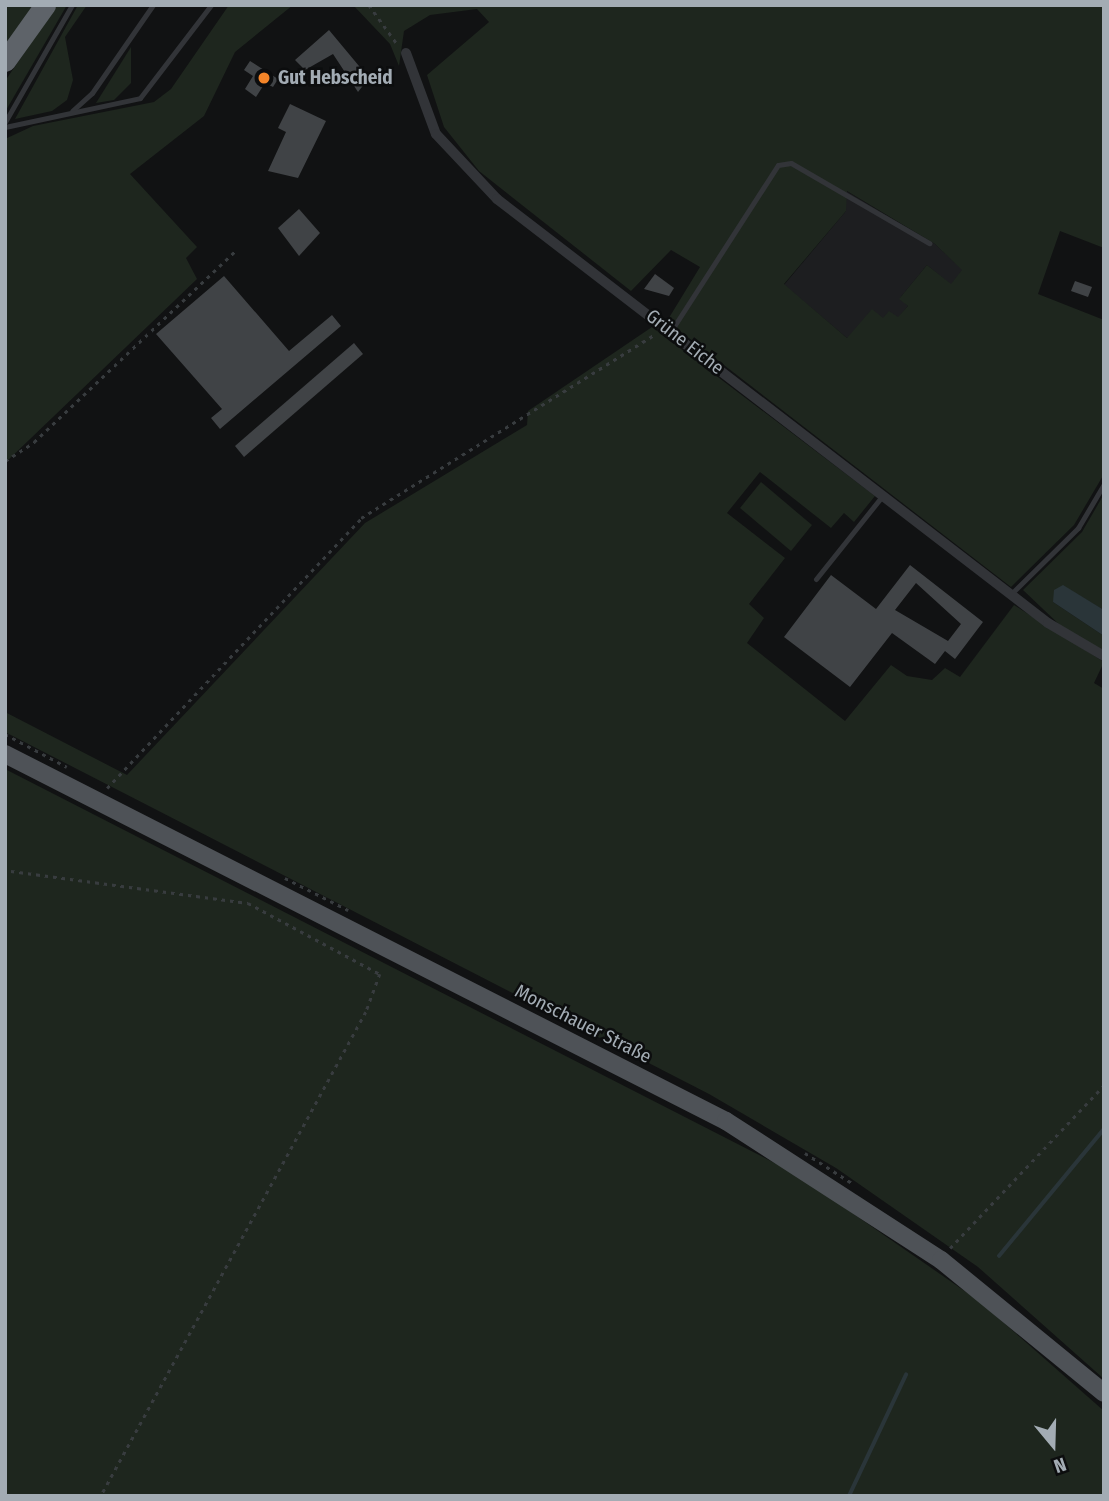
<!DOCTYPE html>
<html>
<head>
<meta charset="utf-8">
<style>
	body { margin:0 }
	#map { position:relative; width:1109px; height:1501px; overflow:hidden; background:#111213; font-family:"Fira Sans Condensed",sans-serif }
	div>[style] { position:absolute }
	.built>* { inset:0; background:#1d1e20 }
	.green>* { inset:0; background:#1e261e }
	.water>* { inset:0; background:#2a3539 }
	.stream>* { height:3.5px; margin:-1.75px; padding:0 1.75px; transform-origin:1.75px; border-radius:1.75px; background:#2a3539 }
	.building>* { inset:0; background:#404346 }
	.path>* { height:2.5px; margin-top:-1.25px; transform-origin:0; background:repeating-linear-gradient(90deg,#383c3f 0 3.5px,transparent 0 8.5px) }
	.lane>* { height:5px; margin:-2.5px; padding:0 2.5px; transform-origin:2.5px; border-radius:2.5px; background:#323438 }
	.street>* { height:10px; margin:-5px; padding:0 5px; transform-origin:5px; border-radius:5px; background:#323438 }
	.primary>* { height:18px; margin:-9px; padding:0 9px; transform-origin:9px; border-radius:9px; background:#4e5257 }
	.highway>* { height:21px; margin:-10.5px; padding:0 10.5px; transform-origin:10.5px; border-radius:10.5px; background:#5e6369 }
	.dots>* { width:19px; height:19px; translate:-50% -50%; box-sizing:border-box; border:4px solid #0c0d0e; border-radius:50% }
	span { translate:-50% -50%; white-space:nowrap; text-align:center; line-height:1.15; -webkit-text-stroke:5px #0c0d0e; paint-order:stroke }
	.poi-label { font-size:19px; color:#a3acb4; font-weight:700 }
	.left { translate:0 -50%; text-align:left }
	.street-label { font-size:19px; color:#a3acb4 }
	.frame { position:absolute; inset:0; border:7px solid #a3acb4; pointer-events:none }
	.north { position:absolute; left:1018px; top:1410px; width:70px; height:70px; -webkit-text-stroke:5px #0c0d0e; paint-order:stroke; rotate:161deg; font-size:19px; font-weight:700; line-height:28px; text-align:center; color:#a3acb4 }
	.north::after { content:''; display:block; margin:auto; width:24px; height:32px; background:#a3acb4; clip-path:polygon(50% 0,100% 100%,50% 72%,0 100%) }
</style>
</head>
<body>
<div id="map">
	<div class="built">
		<div style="clip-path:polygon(846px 191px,935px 244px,963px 270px,951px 285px,927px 265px,900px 298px,908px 306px,898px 318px,883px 318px,847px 338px,784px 285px,846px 211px)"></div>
	</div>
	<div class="green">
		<div style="clip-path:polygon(8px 5px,34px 5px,5px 48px,5px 9px)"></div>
		<div style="clip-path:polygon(57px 5px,67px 5px,5px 112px,5px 81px)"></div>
		<div style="clip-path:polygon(78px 5px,87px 5px,65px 37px,73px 80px,67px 100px,52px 111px,15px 119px)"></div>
		<div style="clip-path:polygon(229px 5px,293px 5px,235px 52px,204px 116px,130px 174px,197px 247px,186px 258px,197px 279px,5px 463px,5px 139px,33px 126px,154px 102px,171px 89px)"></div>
		<div style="clip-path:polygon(evenodd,353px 5px,1104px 5px,1104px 248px,1060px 231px,1038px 294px,1104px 320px,1104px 474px,1074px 525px,1011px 587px,667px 321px,700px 267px,671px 250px,631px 291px,479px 171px,444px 127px,427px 75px,489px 22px,477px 9px,430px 15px,404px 31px,399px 66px,390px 44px,353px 5px,847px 191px,935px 244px,962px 270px,951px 284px,927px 265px,899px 299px,908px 306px,898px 317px,889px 311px,883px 318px,872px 309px,847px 338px,784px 284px,846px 211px,847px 191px)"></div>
		<div style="clip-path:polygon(131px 47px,131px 83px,114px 100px,96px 103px)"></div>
		<div style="clip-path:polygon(652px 327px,875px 496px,854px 522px,844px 513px,831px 528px,760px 472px,727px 513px,785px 558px,749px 604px,764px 618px,747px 643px,845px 721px,891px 665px,907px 676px,932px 680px,945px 668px,960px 677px,1014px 605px,1104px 662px,1094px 683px,1104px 689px,1104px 1379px,978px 1267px,836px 1168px,709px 1094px,5px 732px,5px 712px,127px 775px,365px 523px,527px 425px,528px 411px)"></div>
		<div style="clip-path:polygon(761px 482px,812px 525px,791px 551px,740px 508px)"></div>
		<div style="clip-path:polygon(1104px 494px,1104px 610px,1063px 586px,1053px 602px,1104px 636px,1104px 651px,1064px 629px,1023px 590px,1082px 532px)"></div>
		<div style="clip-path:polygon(5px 769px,796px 1174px,979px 1301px,1104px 1411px,1104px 1496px,5px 1496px)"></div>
	</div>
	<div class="water">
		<div style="clip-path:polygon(1063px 585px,1104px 610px,1104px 636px,1053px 602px,1054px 590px)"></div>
	</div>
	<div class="stream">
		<div style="left:999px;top:1256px;width:165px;rotate:-50.4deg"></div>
		<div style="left:849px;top:1496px;width:134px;rotate:-64.8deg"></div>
	</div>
	<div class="building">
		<div style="clip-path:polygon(329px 30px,369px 78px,358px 92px,333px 54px,305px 70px,295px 60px)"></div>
		<div style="clip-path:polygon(250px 61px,278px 79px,273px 87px,265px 83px,256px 97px,245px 89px,253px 76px,244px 70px)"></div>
		<div style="clip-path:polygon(290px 104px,326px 121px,298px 178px,268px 171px,286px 132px,278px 128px)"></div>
		<div style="clip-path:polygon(299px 209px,320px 233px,299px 256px,278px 228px)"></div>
		<div style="clip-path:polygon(655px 274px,674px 288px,669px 296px,644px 289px)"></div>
		<div style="clip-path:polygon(224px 276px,289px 351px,332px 315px,341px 326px,220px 429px,211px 418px,222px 409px,156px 334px)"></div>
		<div style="clip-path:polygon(1075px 281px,1092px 287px,1088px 297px,1071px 291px)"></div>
		<div style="clip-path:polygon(354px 343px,363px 354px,244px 457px,235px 446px)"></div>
		<div style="clip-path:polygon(evenodd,910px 565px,983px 622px,955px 659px,945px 651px,935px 664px,892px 633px,850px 687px,784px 637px,831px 575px,876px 609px,910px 565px,916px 583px,961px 624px,948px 641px,895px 610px,916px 583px)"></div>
	</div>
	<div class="path">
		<div style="left:369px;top:5px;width:49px;rotate:54.1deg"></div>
		<div style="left:5px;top:461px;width:35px;rotate:-33deg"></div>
		<div style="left:34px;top:442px;width:279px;rotate:-43.5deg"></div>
		<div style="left:5px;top:734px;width:70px;rotate:28deg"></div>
		<div style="left:107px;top:788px;width:371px;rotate:-46.7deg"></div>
		<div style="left:361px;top:518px;width:345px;rotate:-32deg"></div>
		<div style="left:11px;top:871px;width:239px;rotate:7.7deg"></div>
		<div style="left:248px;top:903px;width:150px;rotate:28.3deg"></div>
		<div style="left:380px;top:974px;width:40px;rotate:110.2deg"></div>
		<div style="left:366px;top:1012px;width:552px;rotate:118.7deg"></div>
		<div style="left:285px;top:878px;width:71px;rotate:26.9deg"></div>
		<div style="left:805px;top:1153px;width:56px;rotate:32.6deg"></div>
		<div style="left:950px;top:1248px;width:224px;rotate:-46.6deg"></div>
	</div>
	<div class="lane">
		<div style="left:72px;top:111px;width:27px;rotate:-42deg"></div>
		<div style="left:92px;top:93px;width:107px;rotate:-55.3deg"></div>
		<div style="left:5px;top:122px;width:135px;rotate:-60.2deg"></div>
		<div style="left:5px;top:127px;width:138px;rotate:-12.1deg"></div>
		<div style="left:140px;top:98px;width:117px;rotate:-52.6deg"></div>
		<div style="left:671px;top:331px;width:197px;rotate:-57.2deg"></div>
		<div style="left:778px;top:165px;width:13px;rotate:-9deg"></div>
		<div style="left:791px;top:163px;width:160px;rotate:30.1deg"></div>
		<div style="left:816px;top:579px;width:107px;rotate:-51.4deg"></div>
		<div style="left:1012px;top:593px;width:93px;rotate:-44.6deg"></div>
		<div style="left:1078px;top:528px;width:51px;rotate:-59.4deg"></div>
	</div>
	<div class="street">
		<div style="left:406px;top:53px;width:86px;rotate:69.7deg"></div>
		<div style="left:436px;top:134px;width:89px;rotate:46.8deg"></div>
		<div style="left:497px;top:199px;width:695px;rotate:37.58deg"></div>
		<div style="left:1048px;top:623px;width:65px;rotate:30.5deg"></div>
	</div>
	<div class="primary">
		<div style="left:5px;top:754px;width:809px;rotate:26.98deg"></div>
		<div style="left:726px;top:1121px;width:256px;rotate:32.9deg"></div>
		<div style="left:941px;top:1260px;width:210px;rotate:39.2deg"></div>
	</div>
	<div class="highway">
		<div style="left:5px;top:61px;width:69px;rotate:-54.5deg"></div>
	</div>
	<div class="dots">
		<div style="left:264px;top:78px;background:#f48529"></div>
	</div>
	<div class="poi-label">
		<span class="left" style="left:278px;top:78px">Gut Hebscheid</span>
	</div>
	<div class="street-label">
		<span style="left:685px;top:342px;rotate:38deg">Grüne Eiche</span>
		<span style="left:583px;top:1024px;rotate:27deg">Monschauer Straße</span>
	</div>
	<div class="frame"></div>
	<div class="north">N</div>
</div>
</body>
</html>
